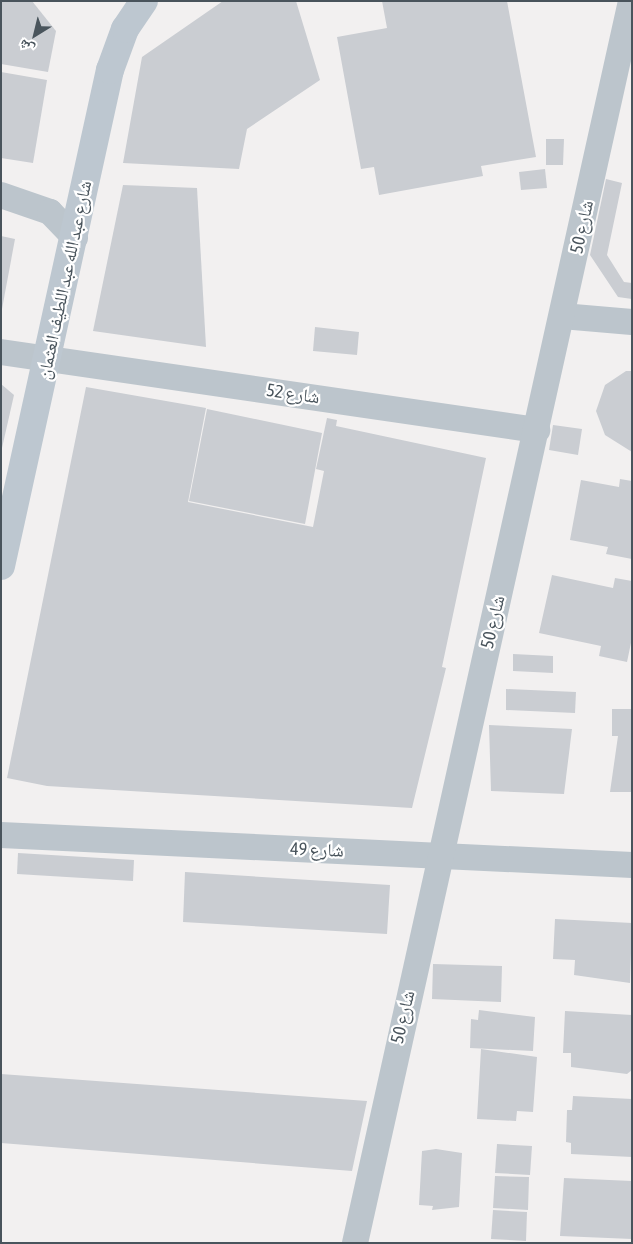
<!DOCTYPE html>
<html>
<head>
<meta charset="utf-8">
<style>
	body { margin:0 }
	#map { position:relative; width:633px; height:1244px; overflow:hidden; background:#f2f0f0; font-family:"Asap Condensed","Noto Naskh Arabic",sans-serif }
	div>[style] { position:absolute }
	.building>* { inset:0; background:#cacdd2 }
	.street>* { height:26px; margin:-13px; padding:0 13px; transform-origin:13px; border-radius:13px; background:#bcc5cc }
	.secondary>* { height:28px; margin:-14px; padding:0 14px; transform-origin:14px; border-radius:14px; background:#bdc7d0 }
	span { translate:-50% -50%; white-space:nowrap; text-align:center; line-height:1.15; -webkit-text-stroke:4.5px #fff; paint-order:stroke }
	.street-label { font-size:18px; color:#49545c }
	.frame { position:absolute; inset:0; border:2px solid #49545c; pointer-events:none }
	.north { position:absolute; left:10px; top:10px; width:50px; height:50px; -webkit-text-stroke:4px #fff; paint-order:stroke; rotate:216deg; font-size:14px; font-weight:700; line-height:20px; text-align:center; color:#49545c }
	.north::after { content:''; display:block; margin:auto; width:18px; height:22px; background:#49545c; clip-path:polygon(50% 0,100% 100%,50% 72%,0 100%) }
</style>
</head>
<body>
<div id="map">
	<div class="building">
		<div style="clip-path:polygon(1px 1px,32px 1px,56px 31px,48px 72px,1px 64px)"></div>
		<div style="clip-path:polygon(223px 1px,296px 1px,320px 80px,247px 129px,239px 169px,123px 163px,142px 57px)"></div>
		<div style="clip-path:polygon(382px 1px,507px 1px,536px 157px,481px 166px,483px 176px,379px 195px,374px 167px,361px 169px,337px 37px,387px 28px)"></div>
		<div style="clip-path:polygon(1px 72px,47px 80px,33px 163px,1px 158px)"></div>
		<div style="clip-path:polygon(546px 139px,564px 139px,563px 165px,546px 165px)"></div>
		<div style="clip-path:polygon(545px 169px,547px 188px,521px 190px,519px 172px)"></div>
		<div style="clip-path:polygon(606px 179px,622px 183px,607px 255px,624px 282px,632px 283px,632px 299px,618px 297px,590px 255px)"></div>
		<div style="clip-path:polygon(123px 185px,197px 188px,206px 347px,93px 331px)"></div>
		<div style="clip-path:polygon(1px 236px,15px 239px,2px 309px,1px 309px)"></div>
		<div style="clip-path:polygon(315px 327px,359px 332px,357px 355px,313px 351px)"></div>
		<div style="clip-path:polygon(626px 371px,632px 371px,632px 452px,605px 435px,596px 411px,605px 385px)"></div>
		<div style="clip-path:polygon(1px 384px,14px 395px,2px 448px,1px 448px)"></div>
		<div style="clip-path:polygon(86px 387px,206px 408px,188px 502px,313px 527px,324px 471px,316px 469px,327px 418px,337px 420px,336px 426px,486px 458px,442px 667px,446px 668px,412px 808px,47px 786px,7px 778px)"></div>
		<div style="clip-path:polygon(207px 409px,322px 433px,305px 524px,189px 501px)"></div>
		<div style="clip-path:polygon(553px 425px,582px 429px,578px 455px,549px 450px)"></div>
		<div style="clip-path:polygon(620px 479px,632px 481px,632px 559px,606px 554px,608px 547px,570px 540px,581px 480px,619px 487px)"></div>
		<div style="clip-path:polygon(552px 575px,613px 588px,615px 578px,632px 581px,632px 638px,627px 662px,599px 656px,601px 646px,539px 633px)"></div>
		<div style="clip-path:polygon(513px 654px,553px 656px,553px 673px,513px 671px)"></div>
		<div style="clip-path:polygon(506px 689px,576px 692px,575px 713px,506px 710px)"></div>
		<div style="clip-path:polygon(612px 709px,632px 709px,632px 792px,610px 792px,618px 736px,612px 736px)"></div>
		<div style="clip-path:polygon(489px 725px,572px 729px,564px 794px,491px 791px)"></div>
		<div style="clip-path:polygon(18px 853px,134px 860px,133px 881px,17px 874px)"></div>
		<div style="clip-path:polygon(185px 872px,390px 885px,387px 934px,183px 922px)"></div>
		<div style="clip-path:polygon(555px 919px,632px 923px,630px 983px,574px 975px,575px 960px,553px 959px)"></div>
		<div style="clip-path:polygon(433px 964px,502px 966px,501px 1002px,432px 999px)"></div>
		<div style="clip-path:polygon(479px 1010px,535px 1017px,533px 1051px,470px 1048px,471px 1019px,478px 1020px)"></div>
		<div style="clip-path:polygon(565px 1011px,632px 1015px,632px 1070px,627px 1074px,571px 1067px,571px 1053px,563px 1053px)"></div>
		<div style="clip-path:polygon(481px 1049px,537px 1057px,533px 1112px,517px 1111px,516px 1121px,477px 1119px)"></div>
		<div style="clip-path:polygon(1px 1074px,367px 1101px,352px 1171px,1px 1143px)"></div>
		<div style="clip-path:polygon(573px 1096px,632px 1099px,632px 1157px,571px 1154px,571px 1143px,566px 1142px,567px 1110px,572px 1110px)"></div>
		<div style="clip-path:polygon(497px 1144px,532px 1146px,530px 1175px,495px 1173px)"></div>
		<div style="clip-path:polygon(436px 1149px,462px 1153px,459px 1207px,432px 1210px,433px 1206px,419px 1205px,422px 1151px)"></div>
		<div style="clip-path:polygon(495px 1176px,529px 1177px,528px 1210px,493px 1208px)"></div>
		<div style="clip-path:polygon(564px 1178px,632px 1181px,632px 1239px,560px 1236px)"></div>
		<div style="clip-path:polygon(493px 1210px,527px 1212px,526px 1241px,491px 1239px)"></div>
	</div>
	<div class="street">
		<div style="left:1px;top:195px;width:52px;rotate:19.1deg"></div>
		<div style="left:50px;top:212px;width:36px;rotate:46deg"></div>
		<div style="left:562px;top:316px;width:70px;rotate:4.9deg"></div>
		<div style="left:1px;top:352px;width:542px;rotate:8.28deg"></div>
		<div style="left:1px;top:835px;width:632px;rotate:2.72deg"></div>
		<div style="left:355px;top:1243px;width:1272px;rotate:-77.47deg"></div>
	</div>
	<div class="secondary">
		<div style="left:1px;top:566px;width:508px;rotate:-77.61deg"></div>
		<div style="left:110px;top:70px;width:44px;rotate:-69.9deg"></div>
		<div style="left:125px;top:29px;width:34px;rotate:-56deg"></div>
	</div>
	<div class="street-label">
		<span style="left:582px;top:227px;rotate:-78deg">شارع 50</span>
		<span style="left:65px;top:280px;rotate:-78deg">شارع عبد الله عبد اللطيف العثمان</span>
		<span style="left:293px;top:394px;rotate:8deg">شارع 52</span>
		<span style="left:493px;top:622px;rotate:-77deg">شارع 50</span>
		<span style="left:317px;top:850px;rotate:2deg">شارع 49</span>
		<span style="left:403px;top:1017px;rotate:-77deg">شارع 50</span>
	</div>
	<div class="frame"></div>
	<div class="north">ش</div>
</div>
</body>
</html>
